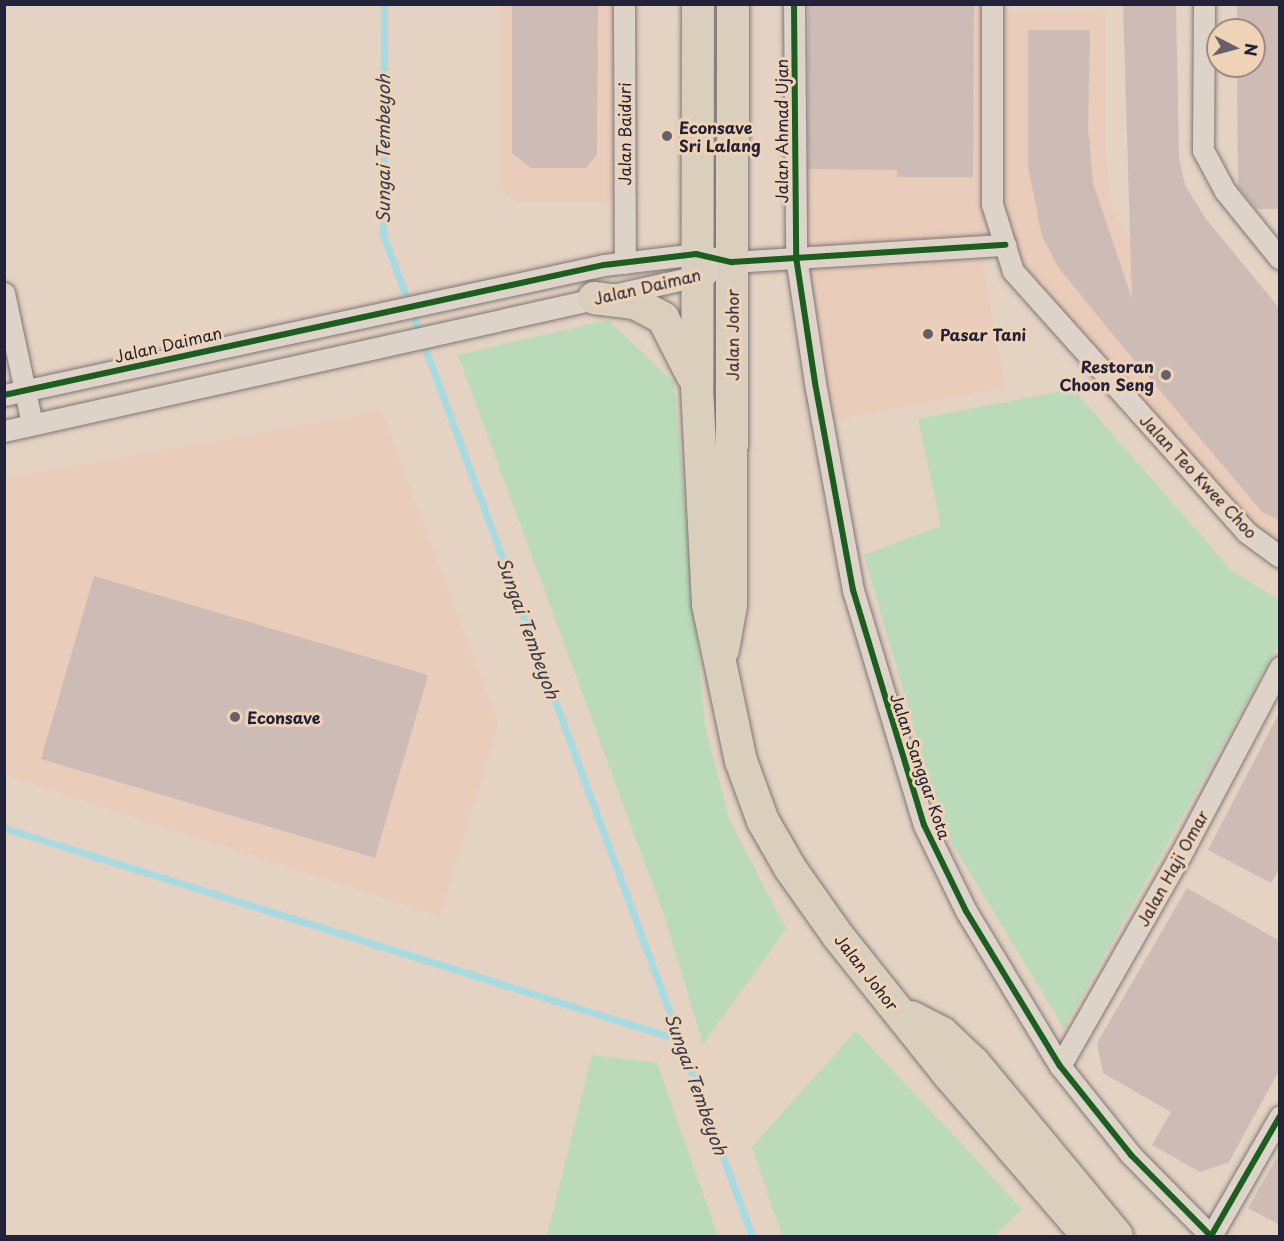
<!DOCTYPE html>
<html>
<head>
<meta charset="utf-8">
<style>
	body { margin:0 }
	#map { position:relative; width:1284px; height:1241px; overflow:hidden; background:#e4d2c3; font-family:"Playpen Sans",sans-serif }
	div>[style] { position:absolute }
	.built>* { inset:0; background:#eaccba }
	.green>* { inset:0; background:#badab9 }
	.stream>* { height:7px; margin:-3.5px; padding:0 3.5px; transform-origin:3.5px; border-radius:3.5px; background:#a8dae1 }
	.building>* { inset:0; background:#ccbcb5 }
	.roads { filter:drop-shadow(0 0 2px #7e7674) drop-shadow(0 0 2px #7e7674) }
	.minor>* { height:21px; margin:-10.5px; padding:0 10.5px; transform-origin:10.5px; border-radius:10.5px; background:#ddd3c8 }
	.highway>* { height:32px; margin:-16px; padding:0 16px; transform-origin:16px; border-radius:16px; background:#dacfbc }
	.cycleway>* { height:6px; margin:-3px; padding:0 3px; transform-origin:3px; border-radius:3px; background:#1b5e20 }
	.dots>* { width:16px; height:16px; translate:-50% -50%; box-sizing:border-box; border:3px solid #efd3b6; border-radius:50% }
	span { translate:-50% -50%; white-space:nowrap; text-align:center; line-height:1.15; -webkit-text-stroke:6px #efd3b6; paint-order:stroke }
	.poi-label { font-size:16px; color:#22223b; font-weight:700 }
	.left { translate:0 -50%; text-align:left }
	.right { translate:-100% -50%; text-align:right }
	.street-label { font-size:16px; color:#22223b }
	.water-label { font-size:18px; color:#323e56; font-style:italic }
	.frame { position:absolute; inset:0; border:6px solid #22223b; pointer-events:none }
	.north { position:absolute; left:1206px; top:18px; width:60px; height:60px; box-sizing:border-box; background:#efd3b6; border:2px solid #9d8c85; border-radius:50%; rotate:96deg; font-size:16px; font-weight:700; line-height:24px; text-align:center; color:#22223b }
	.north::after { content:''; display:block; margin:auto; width:21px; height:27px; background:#66606b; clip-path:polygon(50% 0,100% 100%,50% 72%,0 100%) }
</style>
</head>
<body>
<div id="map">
	<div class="built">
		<div style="clip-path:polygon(499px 5px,632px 5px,632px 202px,515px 202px,499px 186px)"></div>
		<div style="clip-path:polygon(787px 5px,985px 5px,983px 266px,1005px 387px,815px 424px)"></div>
		<div style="clip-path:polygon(1000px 12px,1105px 13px,1105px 146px,1110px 205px,1135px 250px,1279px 418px,1279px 547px,1250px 526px,1019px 266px,1000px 203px)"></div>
		<div style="clip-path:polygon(381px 411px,498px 724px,439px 916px,5px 775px,5px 478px)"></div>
	</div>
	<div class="green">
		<div style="clip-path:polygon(608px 320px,674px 383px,705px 726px,729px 819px,786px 929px,703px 1044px,665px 918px,458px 355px)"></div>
		<div style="clip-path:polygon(1073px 389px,1232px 571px,1279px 600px,1280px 642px,1064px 1028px,943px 828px,864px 555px,941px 526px,918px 419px)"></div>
		<div style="clip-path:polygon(856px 1031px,1022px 1209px,994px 1236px,782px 1236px,752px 1147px)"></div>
		<div style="clip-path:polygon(592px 1055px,657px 1063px,718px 1236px,547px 1236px)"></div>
	</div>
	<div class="stream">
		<div style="left:384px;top:4px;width:230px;rotate:90.2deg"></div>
		<div style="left:383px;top:234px;width:1068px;rotate:69.78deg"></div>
		<div style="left:4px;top:828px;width:708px;rotate:17.41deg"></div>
	</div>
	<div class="building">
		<div style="clip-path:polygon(512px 4px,598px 4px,597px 155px,586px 168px,531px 168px,512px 153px)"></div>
		<div style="clip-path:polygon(808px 4px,974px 4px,973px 177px,897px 177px,897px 170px,808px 169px)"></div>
		<div style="clip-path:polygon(1123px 4px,1176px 4px,1179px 158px,1185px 185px,1206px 219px,1280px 309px,1280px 521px,1262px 512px,1114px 336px,1058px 267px,1042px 236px,1028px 167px,1028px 30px,1090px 30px,1088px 126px,1093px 183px,1132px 299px)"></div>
		<div style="clip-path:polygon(1237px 4px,1280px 4px,1280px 209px,1256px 209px,1238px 187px,1237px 66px,1254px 66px,1254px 30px,1237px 30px)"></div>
		<div style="clip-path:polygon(94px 576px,428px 675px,375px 858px,41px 759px)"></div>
		<div style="clip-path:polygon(1280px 711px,1280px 868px,1271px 883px,1208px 850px)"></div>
		<div style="clip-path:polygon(1187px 888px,1280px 941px,1280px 1069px,1229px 1162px,1200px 1172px,1152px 1145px,1171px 1112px,1103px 1073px,1097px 1043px)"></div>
		<div style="clip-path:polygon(1280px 1152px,1280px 1225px,1248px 1208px)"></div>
	</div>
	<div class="roads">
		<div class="minor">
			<div style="left:624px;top:4px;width:259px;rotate:89.8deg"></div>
			<div style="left:794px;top:4px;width:253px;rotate:89.5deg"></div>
			<div style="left:796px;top:257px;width:127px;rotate:81.4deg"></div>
			<div style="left:815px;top:383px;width:210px;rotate:79.6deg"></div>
			<div style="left:853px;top:590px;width:245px;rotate:73.2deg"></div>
			<div style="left:924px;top:825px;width:96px;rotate:64deg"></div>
			<div style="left:966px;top:911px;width:181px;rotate:58.8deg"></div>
			<div style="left:1060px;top:1066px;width:114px;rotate:51.4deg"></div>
			<div style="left:1131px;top:1155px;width:114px;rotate:45.4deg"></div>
			<div style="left:1211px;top:1236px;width:138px;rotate:-60.1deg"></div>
			<div style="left:992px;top:4px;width:200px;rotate:90deg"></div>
			<div style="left:992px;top:204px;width:70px;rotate:72.6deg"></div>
			<div style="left:1013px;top:271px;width:350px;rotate:48.2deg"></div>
			<div style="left:1246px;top:532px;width:42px;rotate:36.3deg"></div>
			<div style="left:1204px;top:4px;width:146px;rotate:90.4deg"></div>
			<div style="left:1203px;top:150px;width:47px;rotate:61.8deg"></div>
			<div style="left:1225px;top:191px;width:87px;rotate:51deg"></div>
			<div style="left:4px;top:293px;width:134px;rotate:77.9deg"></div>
			<div style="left:4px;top:395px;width:614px;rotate:-12.23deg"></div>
			<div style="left:604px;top:265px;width:93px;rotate:-6.8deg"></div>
			<div style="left:696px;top:254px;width:37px;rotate:13deg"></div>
			<div style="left:732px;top:262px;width:274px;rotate:-3.6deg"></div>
			<div style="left:4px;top:431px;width:720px;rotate:-12.59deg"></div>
			<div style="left:1060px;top:1066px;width:242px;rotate:-60.3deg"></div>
			<div style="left:1180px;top:856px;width:214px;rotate:-62.1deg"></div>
		</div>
		<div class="highway">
			<div style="left:698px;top:4px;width:383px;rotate:90.1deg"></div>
			<div style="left:697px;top:387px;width:218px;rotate:87.1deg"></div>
			<div style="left:708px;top:605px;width:159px;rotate:78.1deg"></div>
			<div style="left:741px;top:761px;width:64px;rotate:69.9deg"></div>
			<div style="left:763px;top:821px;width:54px;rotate:60.1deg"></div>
			<div style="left:790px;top:868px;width:83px;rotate:54.8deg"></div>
			<div style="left:838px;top:936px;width:178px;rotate:51.4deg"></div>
			<div style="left:949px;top:1075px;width:213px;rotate:49.2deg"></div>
			<div style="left:594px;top:298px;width:41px;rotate:7deg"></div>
			<div style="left:635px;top:303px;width:32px;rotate:28deg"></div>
			<div style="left:663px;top:318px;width:64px;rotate:63deg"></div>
			<div style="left:723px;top:650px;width:46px;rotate:-79.9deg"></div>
			<div style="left:731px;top:605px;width:601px;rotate:-89.81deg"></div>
			<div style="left:911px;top:1017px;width:35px;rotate:27deg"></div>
			<div style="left:942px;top:1033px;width:44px;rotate:43.2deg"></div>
			<div style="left:974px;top:1063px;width:224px;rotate:50.4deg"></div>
		</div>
	</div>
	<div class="cycleway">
		<div style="left:794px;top:4px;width:253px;rotate:89.5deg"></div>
		<div style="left:796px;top:257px;width:127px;rotate:81.4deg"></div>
		<div style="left:815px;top:383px;width:210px;rotate:79.6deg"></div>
		<div style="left:853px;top:590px;width:245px;rotate:73.2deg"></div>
		<div style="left:924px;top:825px;width:96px;rotate:64deg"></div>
		<div style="left:966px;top:911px;width:181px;rotate:58.8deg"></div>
		<div style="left:1060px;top:1066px;width:114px;rotate:51.4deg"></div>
		<div style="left:1131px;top:1155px;width:114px;rotate:45.4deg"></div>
		<div style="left:1211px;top:1236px;width:138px;rotate:-60.1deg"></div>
		<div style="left:4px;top:395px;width:614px;rotate:-12.23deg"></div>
		<div style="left:604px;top:265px;width:93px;rotate:-6.8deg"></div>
		<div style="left:696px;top:254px;width:37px;rotate:13deg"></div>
		<div style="left:732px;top:262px;width:274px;rotate:-3.6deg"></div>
	</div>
	<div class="dots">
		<div style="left:667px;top:136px;background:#66606b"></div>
		<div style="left:928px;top:334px;background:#66606b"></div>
		<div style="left:1166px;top:375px;background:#66606b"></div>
		<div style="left:235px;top:717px;background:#66606b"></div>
	</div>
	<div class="poi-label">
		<span class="left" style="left:679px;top:136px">Econsave<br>Sri Lalang</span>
		<span class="left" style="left:940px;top:334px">Pasar Tani</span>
		<span class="right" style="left:1154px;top:375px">Restoran<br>Choon Seng</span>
		<span class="left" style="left:247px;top:717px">Econsave</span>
	</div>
	<div class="street-label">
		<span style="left:781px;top:131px;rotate:-90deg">Jalan Ahmad Ujan</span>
		<span style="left:624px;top:134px;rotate:-90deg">Jalan Baiduri</span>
		<span style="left:647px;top:286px;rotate:-13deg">Jalan Daiman</span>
		<span style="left:732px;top:335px;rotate:-90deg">Jalan Johor</span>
		<span style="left:168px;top:344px;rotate:-13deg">Jalan Daiman</span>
		<span style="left:1199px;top:476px;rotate:47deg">Jalan Teo Kwee Choo</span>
		<span style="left:921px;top:766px;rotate:71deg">Jalan Sanggar Kota</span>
		<span style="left:1172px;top:868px;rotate:-61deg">Jalan Haji Omar</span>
		<span style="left:867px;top:972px;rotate:52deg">Jalan Johor</span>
	</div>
	<div class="water-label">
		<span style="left:383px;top:149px;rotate:-90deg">Sungai Tembeyoh</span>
		<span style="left:528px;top:628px;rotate:70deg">Sungai Tembeyoh</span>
		<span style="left:696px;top:1084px;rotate:70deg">Sungai Tembeyoh</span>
	</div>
	<div class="frame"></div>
	<div class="north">N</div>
</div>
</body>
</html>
